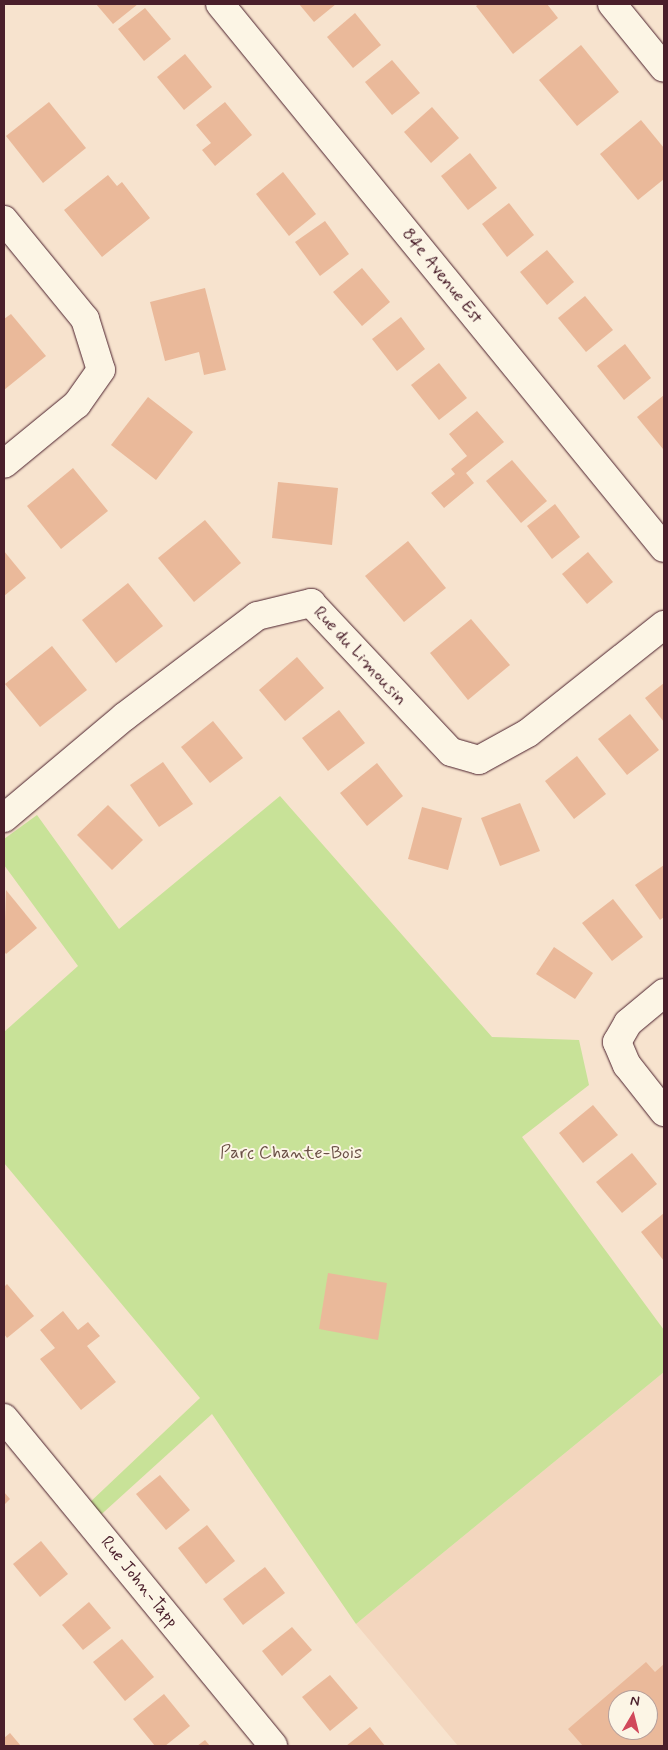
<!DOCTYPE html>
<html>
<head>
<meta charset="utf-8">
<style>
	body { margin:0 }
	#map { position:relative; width:668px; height:1750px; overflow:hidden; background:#f7e3ce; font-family:Mynerve,sans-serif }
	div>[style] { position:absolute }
	.built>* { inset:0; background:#f3d6be }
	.green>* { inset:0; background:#c8e298 }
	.building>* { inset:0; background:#eab99a }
	.roads { filter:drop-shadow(0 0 1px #4a1f2b) drop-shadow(0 0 1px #4a1f2b) }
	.street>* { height:28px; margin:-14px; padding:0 14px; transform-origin:14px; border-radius:14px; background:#fcf5e5 }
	span { translate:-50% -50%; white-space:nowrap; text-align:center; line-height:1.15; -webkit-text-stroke:4px #fcf5e5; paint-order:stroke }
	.street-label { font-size:18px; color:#4a1f2b }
	.park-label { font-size:18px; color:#6a5046 }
	.frame { position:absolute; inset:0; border:5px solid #4a1f2b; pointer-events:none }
	.north { position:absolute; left:608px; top:1690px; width:50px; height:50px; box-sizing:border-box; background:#fcf5e5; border:1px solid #b59f9b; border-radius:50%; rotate:8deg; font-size:14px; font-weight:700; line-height:20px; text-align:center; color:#4a1f2b }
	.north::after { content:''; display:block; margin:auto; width:18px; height:22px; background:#d1495b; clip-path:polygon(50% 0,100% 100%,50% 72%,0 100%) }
</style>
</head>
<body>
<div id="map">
	<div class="built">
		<div style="clip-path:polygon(evenodd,664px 1372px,664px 1746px,458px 1746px,356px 1624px,664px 1372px,618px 1700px,648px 1700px,648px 1730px,618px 1730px,618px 1700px)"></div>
	</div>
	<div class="green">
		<div style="clip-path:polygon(280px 796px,492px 1037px,579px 1040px,589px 1085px,522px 1137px,664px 1330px,664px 1372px,356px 1624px,212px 1414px,94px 1521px,87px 1505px,200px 1398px,4px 1163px,4px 1032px,78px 966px,4px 865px,4px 839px,37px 815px,119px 929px)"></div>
	</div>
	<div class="building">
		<div style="clip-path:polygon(96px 4px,138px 4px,113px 24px)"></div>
		<div style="clip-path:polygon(299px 4px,336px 4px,314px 22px)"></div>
		<div style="clip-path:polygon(479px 4px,547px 4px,558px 18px,513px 54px,476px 6px)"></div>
		<div style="clip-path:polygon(145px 8px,171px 39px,144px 61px,118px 29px)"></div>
		<div style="clip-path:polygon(355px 13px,381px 45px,353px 68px,327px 37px)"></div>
		<div style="clip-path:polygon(581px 45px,619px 92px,577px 126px,539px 80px)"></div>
		<div style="clip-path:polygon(185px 54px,212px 87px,184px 110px,157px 77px)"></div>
		<div style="clip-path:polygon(392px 60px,420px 93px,392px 115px,365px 82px)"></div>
		<div style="clip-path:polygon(49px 102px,86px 148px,43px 183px,6px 136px)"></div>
		<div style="clip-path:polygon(225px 102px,252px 135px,215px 166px,202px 150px,211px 143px,196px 125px)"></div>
		<div style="clip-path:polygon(432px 107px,459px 138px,431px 163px,404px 132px)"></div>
		<div style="clip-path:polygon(641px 120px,664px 148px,664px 179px,638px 200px,600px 154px)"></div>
		<div style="clip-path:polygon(470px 153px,497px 188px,468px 210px,441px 176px)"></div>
		<div style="clip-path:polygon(283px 172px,316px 214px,289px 236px,256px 194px)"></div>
		<div style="clip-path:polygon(108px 175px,117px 186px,122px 182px,150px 218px,102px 257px,64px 210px)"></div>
		<div style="clip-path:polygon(509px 203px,534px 235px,507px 257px,482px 224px)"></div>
		<div style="clip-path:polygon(325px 221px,349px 254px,320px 276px,295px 242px)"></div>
		<div style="clip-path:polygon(547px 250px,574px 282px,547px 305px,520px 272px)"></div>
		<div style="clip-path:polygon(362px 268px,390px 302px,362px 326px,333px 292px)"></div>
		<div style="clip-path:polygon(205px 288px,226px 370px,204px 375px,199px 352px,165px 361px,150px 302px)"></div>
		<div style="clip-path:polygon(585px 296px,613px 330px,586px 352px,558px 318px)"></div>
		<div style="clip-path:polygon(11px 314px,46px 356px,4px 390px,4px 319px)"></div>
		<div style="clip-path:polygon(401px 317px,425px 349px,397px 371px,372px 339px)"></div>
		<div style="clip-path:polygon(625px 344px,651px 378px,624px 400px,597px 366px)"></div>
		<div style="clip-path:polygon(439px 363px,467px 398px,439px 420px,411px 385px)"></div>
		<div style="clip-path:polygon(664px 395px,664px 448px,663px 449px,637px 417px)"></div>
		<div style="clip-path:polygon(148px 397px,193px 432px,156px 480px,111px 445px)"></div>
		<div style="clip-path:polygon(477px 411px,504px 442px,466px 473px,474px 483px,444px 508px,431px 493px,455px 474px,451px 469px,467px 456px,449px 434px)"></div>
		<div style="clip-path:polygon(512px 460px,547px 501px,521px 523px,486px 481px)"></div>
		<div style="clip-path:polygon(73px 468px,108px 511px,61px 549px,27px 506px)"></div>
		<div style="clip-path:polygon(278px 482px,338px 488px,332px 545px,272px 538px)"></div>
		<div style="clip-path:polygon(555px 504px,580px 537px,552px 559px,527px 526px)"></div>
		<div style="clip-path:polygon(205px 520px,241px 563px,194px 602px,158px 558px)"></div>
		<div style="clip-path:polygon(408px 541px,446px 588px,404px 622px,365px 576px)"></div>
		<div style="clip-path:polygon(4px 551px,26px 578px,4px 596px)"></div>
		<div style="clip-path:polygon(588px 552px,613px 582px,587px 604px,562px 574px)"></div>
		<div style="clip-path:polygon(128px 583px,163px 626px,116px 663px,82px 620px)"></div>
		<div style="clip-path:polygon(471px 619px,510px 665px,468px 700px,430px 653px)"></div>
		<div style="clip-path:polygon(52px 646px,87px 690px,40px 727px,5px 684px)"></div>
		<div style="clip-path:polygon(297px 657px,324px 688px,285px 721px,259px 690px)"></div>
		<div style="clip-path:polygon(664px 683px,664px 722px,645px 698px)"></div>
		<div style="clip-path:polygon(339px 710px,365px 743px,328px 771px,302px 738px)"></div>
		<div style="clip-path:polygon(630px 714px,659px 750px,627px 775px,598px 739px)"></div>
		<div style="clip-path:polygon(213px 721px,243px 758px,210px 783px,181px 747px)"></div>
		<div style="clip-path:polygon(577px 756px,606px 794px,574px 819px,545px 781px)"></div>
		<div style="clip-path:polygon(163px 762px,193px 804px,159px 827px,130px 785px)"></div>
		<div style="clip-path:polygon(377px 763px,403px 796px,367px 826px,340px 793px)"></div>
		<div style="clip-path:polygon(520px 803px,540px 851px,500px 866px,481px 818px)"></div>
		<div style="clip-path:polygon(108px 805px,143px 840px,112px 870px,77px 835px)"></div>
		<div style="clip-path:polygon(422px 807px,462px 818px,448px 870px,408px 859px)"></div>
		<div style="clip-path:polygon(664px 865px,664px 917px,660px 920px,635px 885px)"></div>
		<div style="clip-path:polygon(6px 890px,37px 928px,6px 954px,4px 951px)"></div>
		<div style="clip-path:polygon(613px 899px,643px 937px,612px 961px,582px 923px)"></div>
		<div style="clip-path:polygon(554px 947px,593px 973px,575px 999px,536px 974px)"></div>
		<div style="clip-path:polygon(593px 1105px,618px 1135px,583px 1163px,559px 1133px)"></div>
		<div style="clip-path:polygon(632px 1153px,657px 1184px,622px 1213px,596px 1182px)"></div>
		<div style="clip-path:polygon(664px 1213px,664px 1261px,641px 1232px)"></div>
		<div style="clip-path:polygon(328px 1273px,387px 1283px,378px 1340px,319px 1329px)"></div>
		<div style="clip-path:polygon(7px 1284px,34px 1316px,7px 1338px,4px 1334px,4px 1287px)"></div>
		<div style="clip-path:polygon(63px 1311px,78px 1330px,88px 1322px,100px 1336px,87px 1346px,116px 1382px,81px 1410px,40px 1359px,55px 1348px,40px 1330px)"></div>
		<div style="clip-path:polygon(160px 1475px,190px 1510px,166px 1530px,136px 1494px)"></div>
		<div style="clip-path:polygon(4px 1492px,10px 1499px,4px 1505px)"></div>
		<div style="clip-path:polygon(207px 1525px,235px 1561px,206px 1584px,178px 1548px)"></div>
		<div style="clip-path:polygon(41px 1541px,68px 1574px,40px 1597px,13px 1564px)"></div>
		<div style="clip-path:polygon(265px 1567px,285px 1593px,243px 1625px,223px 1599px)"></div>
		<div style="clip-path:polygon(89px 1602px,111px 1628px,83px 1650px,62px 1625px)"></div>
		<div style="clip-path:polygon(292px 1627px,312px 1650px,282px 1676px,262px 1651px)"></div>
		<div style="clip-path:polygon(122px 1639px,154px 1677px,125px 1701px,93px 1662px)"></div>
		<div style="clip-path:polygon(evenodd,646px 1662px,655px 1672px,664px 1664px,664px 1746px,583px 1746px,568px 1729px,646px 1662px,618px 1700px,648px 1700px,648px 1730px,618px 1730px,618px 1700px)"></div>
		<div style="clip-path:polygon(330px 1675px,358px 1708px,330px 1731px,302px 1697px)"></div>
		<div style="clip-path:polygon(164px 1694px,190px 1726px,165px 1746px,155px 1746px,133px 1719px)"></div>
		<div style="clip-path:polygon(370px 1727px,385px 1746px,346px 1746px)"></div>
		<div style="clip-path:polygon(10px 1733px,21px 1746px,4px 1746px,4px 1738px)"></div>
		<div style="clip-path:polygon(205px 1740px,210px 1746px,197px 1746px)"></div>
	</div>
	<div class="roads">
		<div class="street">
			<div style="left:220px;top:4px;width:702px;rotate:50.78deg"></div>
			<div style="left:612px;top:4px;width:82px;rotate:50.9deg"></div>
			<div style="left:4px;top:220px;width:128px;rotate:50.7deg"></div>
			<div style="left:85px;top:319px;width:53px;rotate:72.6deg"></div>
			<div style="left:101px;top:370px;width:42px;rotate:125.2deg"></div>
			<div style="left:77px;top:404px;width:94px;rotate:140.6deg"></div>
			<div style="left:4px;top:818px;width:157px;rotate:-40.1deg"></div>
			<div style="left:124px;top:717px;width:167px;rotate:-37.2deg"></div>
			<div style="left:257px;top:616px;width:56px;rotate:-13.5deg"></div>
			<div style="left:311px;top:603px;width:204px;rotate:46.8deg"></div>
			<div style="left:451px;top:752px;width:29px;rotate:16deg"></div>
			<div style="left:479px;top:760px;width:56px;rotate:-28.9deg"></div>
			<div style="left:528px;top:733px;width:174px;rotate:-38.5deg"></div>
			<div style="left:664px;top:993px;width:47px;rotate:140.2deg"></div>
			<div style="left:628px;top:1023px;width:22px;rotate:120deg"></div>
			<div style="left:617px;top:1042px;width:25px;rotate:67deg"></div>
			<div style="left:627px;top:1065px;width:60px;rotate:51.8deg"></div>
			<div style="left:4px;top:1418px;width:424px;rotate:50.6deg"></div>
		</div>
	</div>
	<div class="street-label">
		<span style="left:442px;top:276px;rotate:51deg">84e Avenue Est</span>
		<span style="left:360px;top:656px;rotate:47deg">Rue du Limousin</span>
		<span style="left:139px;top:1582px;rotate:51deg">Rue John-Tapp</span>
	</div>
	<div class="park-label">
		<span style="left:291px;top:1153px">Parc Chante-Bois</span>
	</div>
	<div class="frame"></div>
	<div class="north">N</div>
</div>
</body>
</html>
